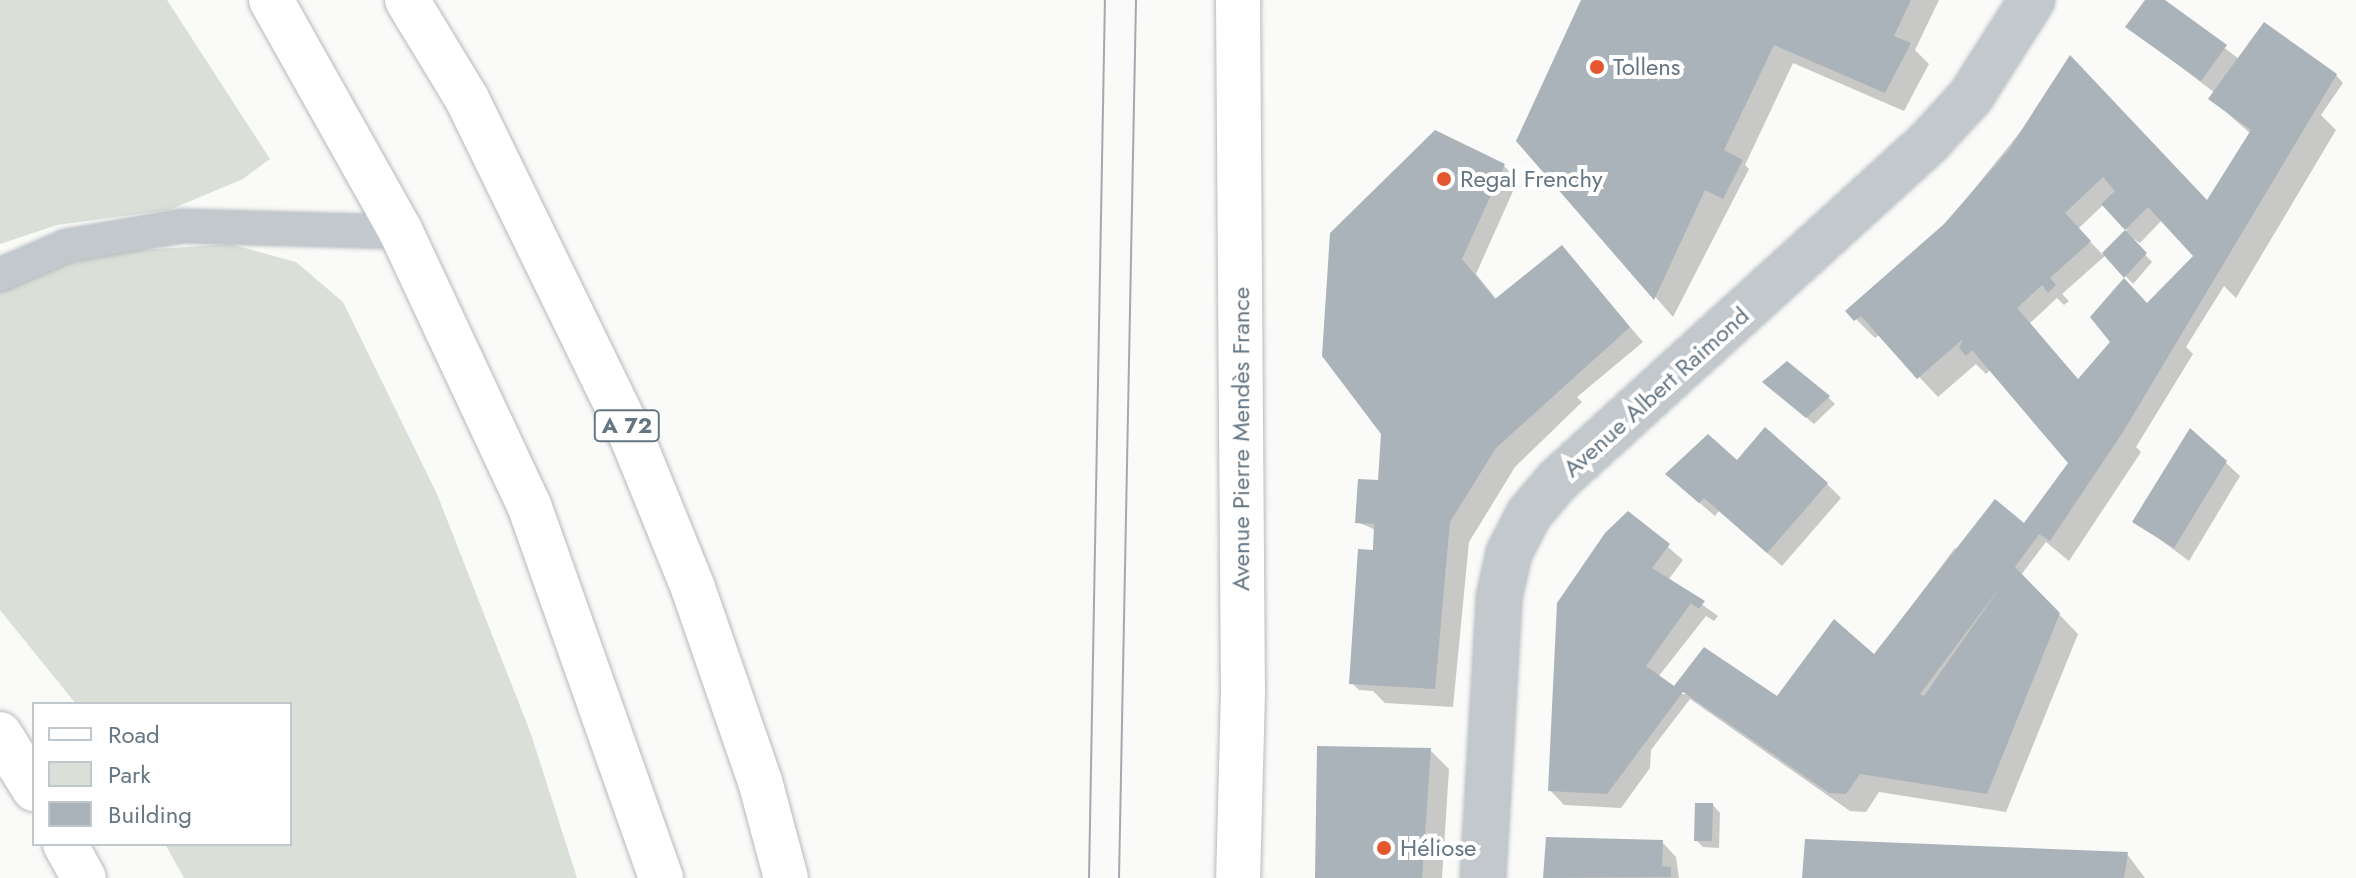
<!DOCTYPE html>
<html>
<head>
<meta charset="utf-8">
<style>
	body { margin:0 }
	#map { position:relative; width:2356px; height:878px; overflow:hidden; background:#fafaf8; font-family:Jost,sans-serif }
	div>[style] { position:absolute }
	.green>* { inset:0; background:#dadfd7 }
	.shadow>* { inset:0; background:#0003 }
	.building>* { inset:0; background:#aab3b9 }
	.roads { filter:drop-shadow(0 0 2px #b3babf) drop-shadow(0 0 2px #b3babf) }
	.service>* { height:32px; margin:-16px; padding:0 16px; transform-origin:16px; border-radius:16px; background:#c3c8cc }
	.tertiary>* { height:44px; margin:-22px; padding:0 22px; transform-origin:22px; border-radius:22px; background:#c3c8cc }
	.secondary>* { height:44px; margin:-22px; padding:0 22px; transform-origin:22px; border-radius:22px; background:#fff }
	.motorway>* { height:44px; margin:-22px; padding:0 22px; transform-origin:22px; border-radius:22px; background:#fff }
	.tram>* { height:2px; margin:-1px; padding:0 1px; transform-origin:1px; border-radius:1px; background:#a2aab0 }
	.dots>* { width:22px; height:22px; translate:-50% -50%; box-sizing:border-box; border:4px solid #fff; border-radius:50% }
	span { translate:-50% -50%; white-space:nowrap; text-align:center; line-height:1.15; -webkit-text-stroke:8px #fff; paint-order:stroke }
	.shield-label span { padding:2px 6px; background:#fff; border:2px solid; border-radius:6px; -webkit-text-stroke-width:0 }
	.shield-label { font-size:22px; color:#657683; font-weight:700 }
	.poi-label { font-size:24px; color:#657683 }
	.left { translate:0 -50%; text-align:left }
	.street-label { font-size:24px; color:#657683 }
	.legend { position:absolute; left:32px; top:702px; width:260px; height:144px; box-sizing:border-box; background:#fff; border:2px solid #c1c8cd; margin:0; padding:10px 14px; list-style:none; font-size:24px; color:#657683 }
	.legend li { display:flex; align-items:center; gap:16px; height:40px }
	.legend b { width:40px; border:2px solid #c1c8cd }
</style>
</head>
<body>
<div id="map">
	<div class="green">
		<div style="clip-path:polygon(0 0,167px 0,270px 159px,243px 179px,169px 210px,57px 225px,0 244px)"></div>
		<div style="clip-path:polygon(230px 244px,296px 262px,343px 302px,437px 494px,531px 734px,577px 878px,184px 878px,165px 844px,290px 844px,290px 704px,76px 704px,0 610px,0 289px,38px 269px,127px 251px)"></div>
	</div>
	<div class="shadow">
		<div style="clip-path:polygon(1584px 0,1939px 0,1915px 50px,1929px 64px,1904px 111px,1793px 63px,1745px 165px,1749px 169px,1673px 317px,1518px 140px)"></div>
		<div style="clip-path:polygon(evenodd,2147px 0,2161px 0,2239px 59px,2336px 75px,2343px 83px,2321px 115px,2336px 130px,2236px 298px,2224px 286px,2186px 347px,2193px 354px,2136px 447px,2141px 452px,2069px 561px,2046px 542px,2021px 575px,2078px 634px,2006px 812px,1879px 792px,1866px 812px,1850px 811px,1690px 699px,1651px 750px,1650px 768px,1621px 808px,1564px 805px,1550px 790px,1628px 513px,1683px 560px,1668px 580px,1718px 616px,1714px 621px,1706px 616px,1658px 677px,1682px 694px,1778px 699px,1874px 656px,1955px 548px,1959px 551px,2025px 525px,2070px 463px,1991px 369px,1986px 374px,1976px 364px,1938px 397px,1880px 335px,1875px 338px,1848px 311px,1945px 225px,2047px 99px,2208px 203px,2251px 134px,2211px 99px,2215px 93px,2128px 27px,2147px 0,2104px 204px,2127px 230px,2103px 255px,2078px 229px,2104px 204px,2147px 0,2162px 220px,2196px 256px,2079px 381px,2030px 323px,2057px 298px,2064px 305px,2069px 301px,2062px 294px,2106px 255px,2133px 284px,2152px 262px,2126px 234px,2140px 243px,2162px 220px)"></div>
		<div style="clip-path:polygon(1503px 165px,1518px 180px,1476px 274px,1497px 300px,1562px 248px,1643px 342px,1577px 397px,1582px 402px,1515px 467px,1469px 542px,1453px 707px,1385px 703px,1373px 691px,1359px 690px,1352px 683px,1376px 530px,1357px 522px,1379px 483px,1383px 433px)"></div>
		<div style="clip-path:polygon(1772px 389px,1828px 397px,1835px 404px,1814px 424px)"></div>
		<div style="clip-path:polygon(2225px 462px,2240px 476px,2189px 561px,2135px 521px)"></div>
		<div style="clip-path:polygon(1738px 463px,1827px 484px,1841px 498px,1782px 566px,1719px 511px,1715px 516px,1682px 488px)"></div>
		<div style="clip-path:polygon(1430px 750px,1449px 769px,1442px 878px,1316px 878px)"></div>
		<div style="clip-path:polygon(1713px 805px,1720px 813px,1719px 848px,1703px 847px,1696px 840px)"></div>
		<div style="clip-path:polygon(1548px 839px,1662px 842px,1676px 857px,1679px 878px,1545px 878px)"></div>
		<div style="clip-path:polygon(2127px 854px,2145px 878px,1804px 878px)"></div>
	</div>
	<div class="building">
		<div style="clip-path:polygon(1581px 0,1911px 0,1894px 36px,1911px 43px,1885px 93px,1774px 45px,1724px 150px,1743px 160px,1723px 199px,1705px 190px,1654px 300px,1516px 141px)"></div>
		<div style="clip-path:polygon(2145px 0,2165px 0,2227px 45px,2201px 81px,2125px 27px)"></div>
		<div style="clip-path:polygon(evenodd,2264px 22px,2337px 74px,2123px 432px,2050px 541px,2039px 534px,2015px 567px,2060px 613px,1987px 794px,1860px 774px,1846px 794px,1829px 793px,1683px 692px,1607px 794px,1548px 791px,1557px 603px,1605px 533px,1628px 511px,1670px 544px,1652px 568px,1705px 601px,1699px 609px,1691px 603px,1646px 666px,1674px 686px,1704px 647px,1777px 696px,1834px 619px,1874px 654px,1995px 499px,2024px 523px,2068px 463px,1972px 350px,1966px 356px,1959px 348px,1963px 339px,1917px 379px,1861px 316px,1854px 321px,1845px 311px,1944px 224px,2008px 151px,2070px 55px,2207px 200px,2251px 130px,2208px 99px,2264px 22px,2103px 177px,2115px 191px,2101px 204px,2125px 230px,2148px 207px,2193px 256px,2147px 303px,2124px 278px,2090px 317px,2110px 342px,2078px 379px,2017px 308px,2042px 285px,2048px 293px,2056px 285px,2050px 278px,2091px 241px,2065px 213px,2103px 177px,2264px 22px,2001px 586px,1924px 696px,1920px 694px,2001px 586px)"></div>
		<div style="clip-path:polygon(1435px 130px,1505px 164px,1462px 259px,1495px 299px,1562px 245px,1630px 327px,1496px 448px,1450px 522px,1435px 689px,1349px 684px,1358px 549px,1373px 550px,1374px 524px,1355px 523px,1358px 479px,1378px 480px,1381px 434px,1322px 356px,1330px 233px)"></div>
		<div style="clip-path:polygon(2125px 230px,2147px 253px,2124px 278px,2102px 253px)"></div>
		<div style="clip-path:polygon(1787px 361px,1830px 396px,1806px 418px,1762px 382px)"></div>
		<div style="clip-path:polygon(1765px 427px,1828px 483px,1767px 553px,1704px 498px,1699px 503px,1665px 474px,1708px 434px,1737px 460px)"></div>
		<div style="clip-path:polygon(2190px 428px,2227px 461px,2174px 548px,2132px 522px)"></div>
		<div style="clip-path:polygon(1317px 746px,1431px 748px,1422px 878px,1315px 878px)"></div>
		<div style="clip-path:polygon(1695px 803px,1713px 803px,1712px 841px,1694px 841px)"></div>
		<div style="clip-path:polygon(1546px 837px,1663px 840px,1662px 866px,1671px 867px,1671px 877px,1543px 878px)"></div>
		<div style="clip-path:polygon(1805px 839px,2128px 852px,2124px 878px,1802px 878px)"></div>
	</div>
	<div class="roads">
		<div class="service">
			<div style="left:0;top:275px;width:73px;rotate:-23.4deg"></div>
			<div style="left:67px;top:246px;width:117px;rotate:-9.9deg"></div>
			<div style="left:182px;top:226px;width:219px;rotate:1.6deg"></div>
		</div>
		<div class="tertiary">
			<div style="left:1483px;top:878px;width:280px;rotate:-86.7deg"></div>
			<div style="left:1499px;top:598px;width:46px;rotate:-77.5deg"></div>
			<div style="left:1509px;top:553px;width:44px;rotate:-62.9deg"></div>
			<div style="left:1529px;top:514px;width:45px;rotate:-49.5deg"></div>
			<div style="left:1558px;top:480px;width:500px;rotate:-42.33deg"></div>
			<div style="left:1928px;top:143px;width:64px;rotate:-47.5deg"></div>
			<div style="left:1971px;top:96px;width:114px;rotate:-57.6deg"></div>
		</div>
		<div class="secondary">
			<div style="left:1238px;top:0;width:692px;rotate:89.59deg"></div>
			<div style="left:1243px;top:692px;width:186px;rotate:91.5deg"></div>
			<div style="left:0;top:734px;width:65px;rotate:58.3deg"></div>
			<div style="left:65px;top:844px;width:39px;rotate:61deg"></div>
		</div>
		<div class="motorway">
			<div style="left:271px;top:0;width:266px;rotate:60.7deg"></div>
			<div style="left:401px;top:232px;width:302px;rotate:64.9deg"></div>
			<div style="left:529px;top:505px;width:396px;rotate:70.5deg"></div>
			<div style="left:407px;top:0;width:116px;rotate:58.8deg"></div>
			<div style="left:467px;top:99px;width:374px;rotate:64deg"></div>
			<div style="left:631px;top:435px;width:165px;rotate:67.9deg"></div>
			<div style="left:693px;top:588px;width:204px;rotate:70.9deg"></div>
			<div style="left:760px;top:781px;width:100px;rotate:75deg"></div>
		</div>
	</div>
	<div class="tram">
		<div style="left:1089px;top:878px;width:878px;rotate:-88.96deg"></div>
		<div style="left:1119px;top:878px;width:878px;rotate:-88.89deg"></div>
	</div>
	<div class="dots">
		<div style="left:1597px;top:67px;background:#e4572e"></div>
		<div style="left:1444px;top:179px;background:#e4572e"></div>
		<div style="left:1384px;top:848px;background:#e4572e"></div>
	</div>
	<div class="shield-label">
		<span style="left:627px;top:426px">A 72</span>
	</div>
	<div class="poi-label">
		<span class="left" style="left:1613px;top:67px">Tollens</span>
		<span class="left" style="left:1460px;top:179px">Regal Frenchy</span>
		<span class="left" style="left:1400px;top:848px">Héliose</span>
	</div>
	<div class="street-label">
		<span style="left:1656px;top:392px;rotate:-42deg">Avenue Albert Raimond</span>
		<span style="left:1241px;top:439px;rotate:-90deg">Avenue Pierre Mendès France</span>
	</div>
	<ul class="legend">
	<li><b style="height:10px;background:#fff"></b>Road</li>
	<li><b style="height:22px;background:#dadfd7"></b>Park</li>
	<li><b style="height:22px;background:#aab3b9"></b>Building</li>
	</ul>
</div>
</body>
</html>
